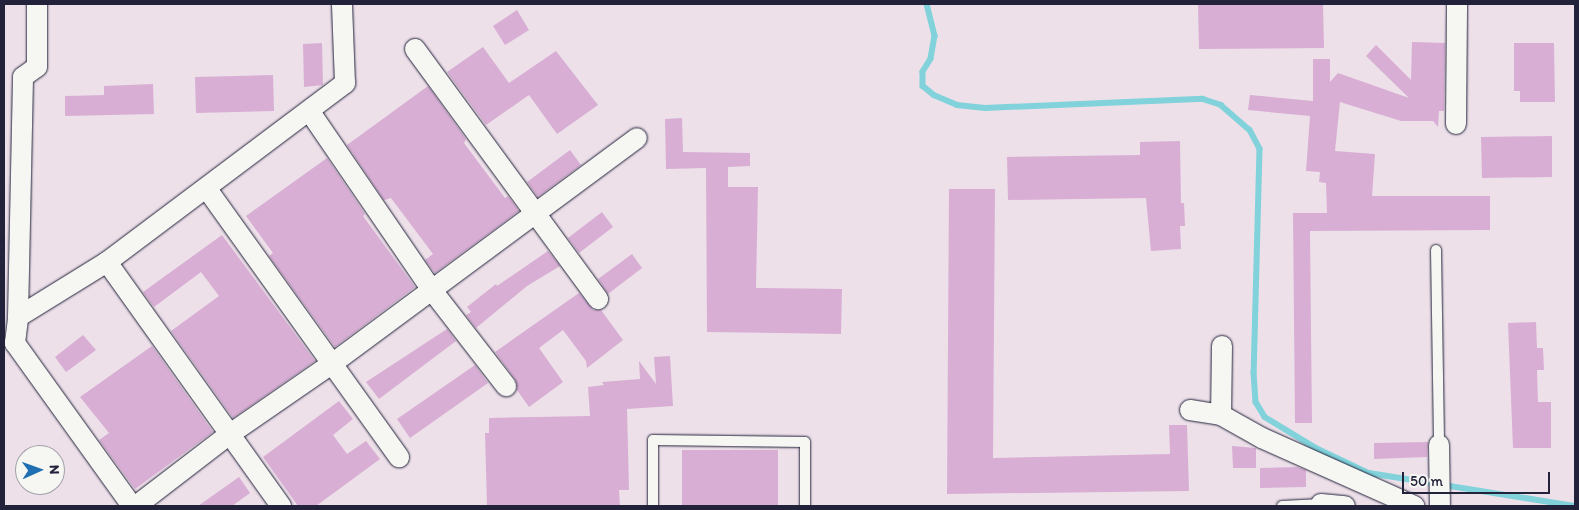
<!DOCTYPE html>
<html>
<head>
<meta charset="utf-8">
<style>
	body { margin:0 }
	#map { position:relative; width:1579px; height:510px; overflow:hidden; background:#ede0e9; font-family:Itim,sans-serif }
	div>[style] { position:absolute }
	.stream>* { height:5.5px; margin:-2.75px; padding:0 2.75px; transform-origin:2.75px; border-radius:2.75px; background:#81d2db }
	.building>* { inset:0; background:#d8aed4 }
	.roads { filter:drop-shadow(0 0 1px #22223b) drop-shadow(0 0 1px #22223b) }
	.lane>* { height:10px; margin:-5px; padding:0 5px; transform-origin:5px; border-radius:5px; background:#f6f6f2 }
	.street>* { height:20px; margin:-10px; padding:0 10px; transform-origin:10px; border-radius:10px; background:#f6f6f2 }
	span { translate:-50% -50%; white-space:nowrap; text-align:center; line-height:1.15; -webkit-text-stroke:4.5px #f6f6f2; paint-order:stroke }
	.frame { position:absolute; inset:0; border:5px solid #22223b; pointer-events:none }
	.north { position:absolute; left:15px; top:445px; width:50px; height:50px; box-sizing:border-box; background:#f6f6f2; border:1px solid #a1a1a9; border-radius:50%; rotate:88deg; font-size:14px; font-weight:700; line-height:20px; text-align:center; color:#22223b }
	.north::after { content:''; display:block; margin:auto; width:18px; height:22px; background:#1f6fb2; clip-path:polygon(50% 0,100% 100%,50% 72%,0 100%) }
	.scale { position:absolute; left:1402px; top:472px; width:148px; height:22px; box-sizing:border-box; border:2px solid #22223b; border-top:0; padding-left:6px; font-size:15px; line-height:18px; white-space:nowrap; color:#22223b; -webkit-text-stroke:4px #f6f6f2; paint-order:stroke }
</style>
</head>
<body>
<div id="map">
	<div class="stream">
		<div style="left:927px;top:4px;width:33px;rotate:76deg"></div>
		<div style="left:935px;top:36px;width:23px;rotate:100deg"></div>
		<div style="left:931px;top:59px;width:15px;rotate:122deg"></div>
		<div style="left:923px;top:72px;width:14px;rotate:90deg"></div>
		<div style="left:923px;top:86px;width:14px;rotate:39deg"></div>
		<div style="left:934px;top:95px;width:25px;rotate:23deg"></div>
		<div style="left:957px;top:105px;width:28px;rotate:6deg"></div>
		<div style="left:985px;top:108px;width:218px;rotate:-2.4deg"></div>
		<div style="left:1203px;top:99px;width:19px;rotate:18deg"></div>
		<div style="left:1221px;top:105px;width:38px;rotate:41deg"></div>
		<div style="left:1250px;top:130px;width:21px;rotate:62deg"></div>
		<div style="left:1260px;top:149px;width:224px;rotate:91.5deg"></div>
		<div style="left:1254px;top:373px;width:29px;rotate:86deg"></div>
		<div style="left:1256px;top:402px;width:17px;rotate:59deg"></div>
		<div style="left:1265px;top:417px;width:60px;rotate:31.3deg"></div>
		<div style="left:1316px;top:448px;width:59px;rotate:25.3deg"></div>
		<div style="left:1369px;top:473px;width:209px;rotate:9.1deg"></div>
	</div>
	<div class="building">
		<div style="clip-path:polygon(1198px 4px,1323px 4px,1324px 48px,1199px 49px)"></div>
		<div style="clip-path:polygon(517px 10px,529px 30px,505px 45px,493px 26px)"></div>
		<div style="clip-path:polygon(1412px 42px,1445px 43px,1444px 111px,1439px 111px,1438px 127px,1433px 121px,1401px 121px,1340px 102px,1335px 151px,1375px 154px,1372px 196px,1490px 196px,1490px 230px,1310px 231px,1312px 423px,1295px 423px,1293px 213px,1327px 213px,1326px 183px,1319px 182px,1320px 172px,1306px 171px,1310px 116px,1248px 110px,1250px 95px,1313px 101px,1313px 59px,1330px 59px,1330px 82px,1338px 73px,1409px 98px,1366px 56px,1376px 45px,1411px 80px)"></div>
		<div style="clip-path:polygon(322px 43px,323px 85px,304px 87px,303px 44px)"></div>
		<div style="clip-path:polygon(1514px 43px,1554px 43px,1555px 102px,1520px 102px,1520px 91px,1514px 91px)"></div>
		<div style="clip-path:polygon(483px 47px,509px 83px,556px 51px,598px 105px,557px 134px,529px 95px,486px 125px,447px 72px)"></div>
		<div style="clip-path:polygon(273px 75px,274px 111px,196px 113px,195px 77px)"></div>
		<div style="clip-path:polygon(153px 84px,154px 114px,65px 116px,65px 96px,104px 95px,104px 86px)"></div>
		<div style="clip-path:polygon(428px 86px,466px 139px,464px 143px,505px 198px,508px 196px,519px 211px,435px 273px,425px 260px,433px 254px,391px 198px,384px 200px,347px 145px)"></div>
		<div style="clip-path:polygon(682px 118px,683px 152px,750px 153px,750px 166px,728px 167px,728px 187px,758px 187px,756px 288px,842px 289px,841px 334px,707px 332px,706px 168px,666px 169px,665px 119px)"></div>
		<div style="clip-path:polygon(1552px 136px,1552px 177px,1482px 178px,1481px 137px)"></div>
		<div style="clip-path:polygon(1180px 141px,1181px 203px,1184px 203px,1185px 226px,1180px 226px,1181px 249px,1151px 251px,1146px 198px,1008px 200px,1007px 157px,1140px 155px,1140px 142px)"></div>
		<div style="clip-path:polygon(570px 150px,581px 165px,538px 197px,527px 182px)"></div>
		<div style="clip-path:polygon(327px 158px,365px 214px,363px 216px,415px 287px,335px 347px,269px 256px,273px 253px,246px 216px)"></div>
		<div style="clip-path:polygon(949px 189px,995px 189px,993px 458px,1170px 454px,1169px 425px,1187px 425px,1189px 491px,947px 494px)"></div>
		<div style="clip-path:polygon(602px 212px,613px 227px,579px 253px,568px 238px)"></div>
		<div style="clip-path:polygon(222px 235px,315px 361px,233px 418px,171px 331px,219px 296px,201px 272px,154px 307px,143px 292px)"></div>
		<div style="clip-path:polygon(548px 251px,560px 266px,527px 286px,476px 328px,466px 315px,471px 312px,467px 307px,496px 284px,497px 286px)"></div>
		<div style="clip-path:polygon(632px 254px,642px 268px,608px 294px,598px 279px)"></div>
		<div style="clip-path:polygon(579px 293px,593px 310px,601px 310px,623px 340px,587px 368px,586px 361px,563px 330px,539px 348px,563px 382px,529px 407px,517px 390px,515px 379px,495px 352px)"></div>
		<div style="clip-path:polygon(1536px 322px,1537px 348px,1543px 348px,1544px 370px,1537px 370px,1538px 402px,1551px 402px,1551px 448px,1513px 448px,1508px 323px)"></div>
		<div style="clip-path:polygon(447px 329px,456px 341px,379px 399px,366px 382px)"></div>
		<div style="clip-path:polygon(83px 335px,96px 350px,66px 372px,55px 357px)"></div>
		<div style="clip-path:polygon(152px 346px,213px 432px,135px 489px,99px 440px,109px 433px,80px 397px)"></div>
		<div style="clip-path:polygon(670px 356px,673px 406px,627px 409px,629px 490px,619px 490px,620px 506px,487px 506px,485px 433px,489px 433px,489px 418px,590px 416px,588px 387px,604px 385px,602px 382px,640px 379px,639px 361px,656px 384px,654px 357px)"></div>
		<div style="clip-path:polygon(475px 365px,488px 383px,410px 438px,397px 419px)"></div>
		<div style="clip-path:polygon(339px 401px,353px 419px,333px 435px,347px 454px,366px 441px,380px 459px,316px 506px,298px 506px,263px 457px)"></div>
		<div style="clip-path:polygon(1428px 442px,1427px 457px,1374px 459px,1374px 443px)"></div>
		<div style="clip-path:polygon(1232px 446px,1256px 448px,1256px 468px,1233px 468px)"></div>
		<div style="clip-path:polygon(682px 450px,778px 450px,778px 506px,682px 506px)"></div>
		<div style="clip-path:polygon(1297px 467px,1306px 470px,1306px 487px,1260px 488px,1260px 468px)"></div>
		<div style="clip-path:polygon(239px 477px,250px 493px,232px 506px,198px 506px)"></div>
	</div>
	<div class="roads">
		<div class="lane">
			<div style="left:1436px;top:250px;width:195px;rotate:89.1deg"></div>
			<div style="left:653px;top:506px;width:66px;rotate:-90deg"></div>
			<div style="left:653px;top:440px;width:152px;rotate:0.8deg"></div>
			<div style="left:805px;top:442px;width:64px;rotate:90deg"></div>
			<div style="left:1282px;top:506px;width:39px;rotate:-3deg"></div>
		</div>
		<div class="street">
			<div style="left:415px;top:49px;width:310px;rotate:53.8deg"></div>
			<div style="left:310px;top:112px;width:214px;rotate:55.6deg"></div>
			<div style="left:431px;top:289px;width:123px;rotate:52.3deg"></div>
			<div style="left:1456px;top:124px;width:120px;rotate:-89.5deg"></div>
			<div style="left:207px;top:189px;width:330px;rotate:54.4deg"></div>
			<div style="left:107px;top:262px;width:300px;rotate:54.5deg"></div>
			<div style="left:18px;top:317px;width:240px;rotate:-88.8deg"></div>
			<div style="left:23px;top:77px;width:17px;rotate:-36deg"></div>
			<div style="left:37px;top:67px;width:63px;rotate:-90deg"></div>
			<div style="left:1222px;top:346px;width:69px;rotate:90.8deg"></div>
			<div style="left:1221px;top:415px;width:47px;rotate:29.3deg"></div>
			<div style="left:1262px;top:438px;width:167px;rotate:24.1deg"></div>
			<div style="left:1190px;top:410px;width:31px;rotate:9deg"></div>
			<div style="left:1439px;top:445px;width:61px;rotate:89.1deg"></div>
			<div style="left:1321px;top:504px;width:24px;rotate:5deg"></div>
			<div style="left:132px;top:506px;width:201px;rotate:-125.7deg"></div>
			<div style="left:15px;top:343px;width:26px;rotate:-83deg"></div>
			<div style="left:18px;top:317px;width:105px;rotate:-31.7deg"></div>
			<div style="left:107px;top:262px;width:298px;rotate:-36.9deg"></div>
			<div style="left:345px;top:83px;width:79px;rotate:-92.2deg"></div>
			<div style="left:136px;top:506px;width:118px;rotate:-37.5deg"></div>
			<div style="left:230px;top:434px;width:125px;rotate:-34.6deg"></div>
			<div style="left:333px;top:363px;width:378px;rotate:-36.5deg"></div>
		</div>
	</div>
	<div class="frame"></div>
	<div class="north">N</div>
	<div class="scale">50 m</div>
</div>
</body>
</html>
